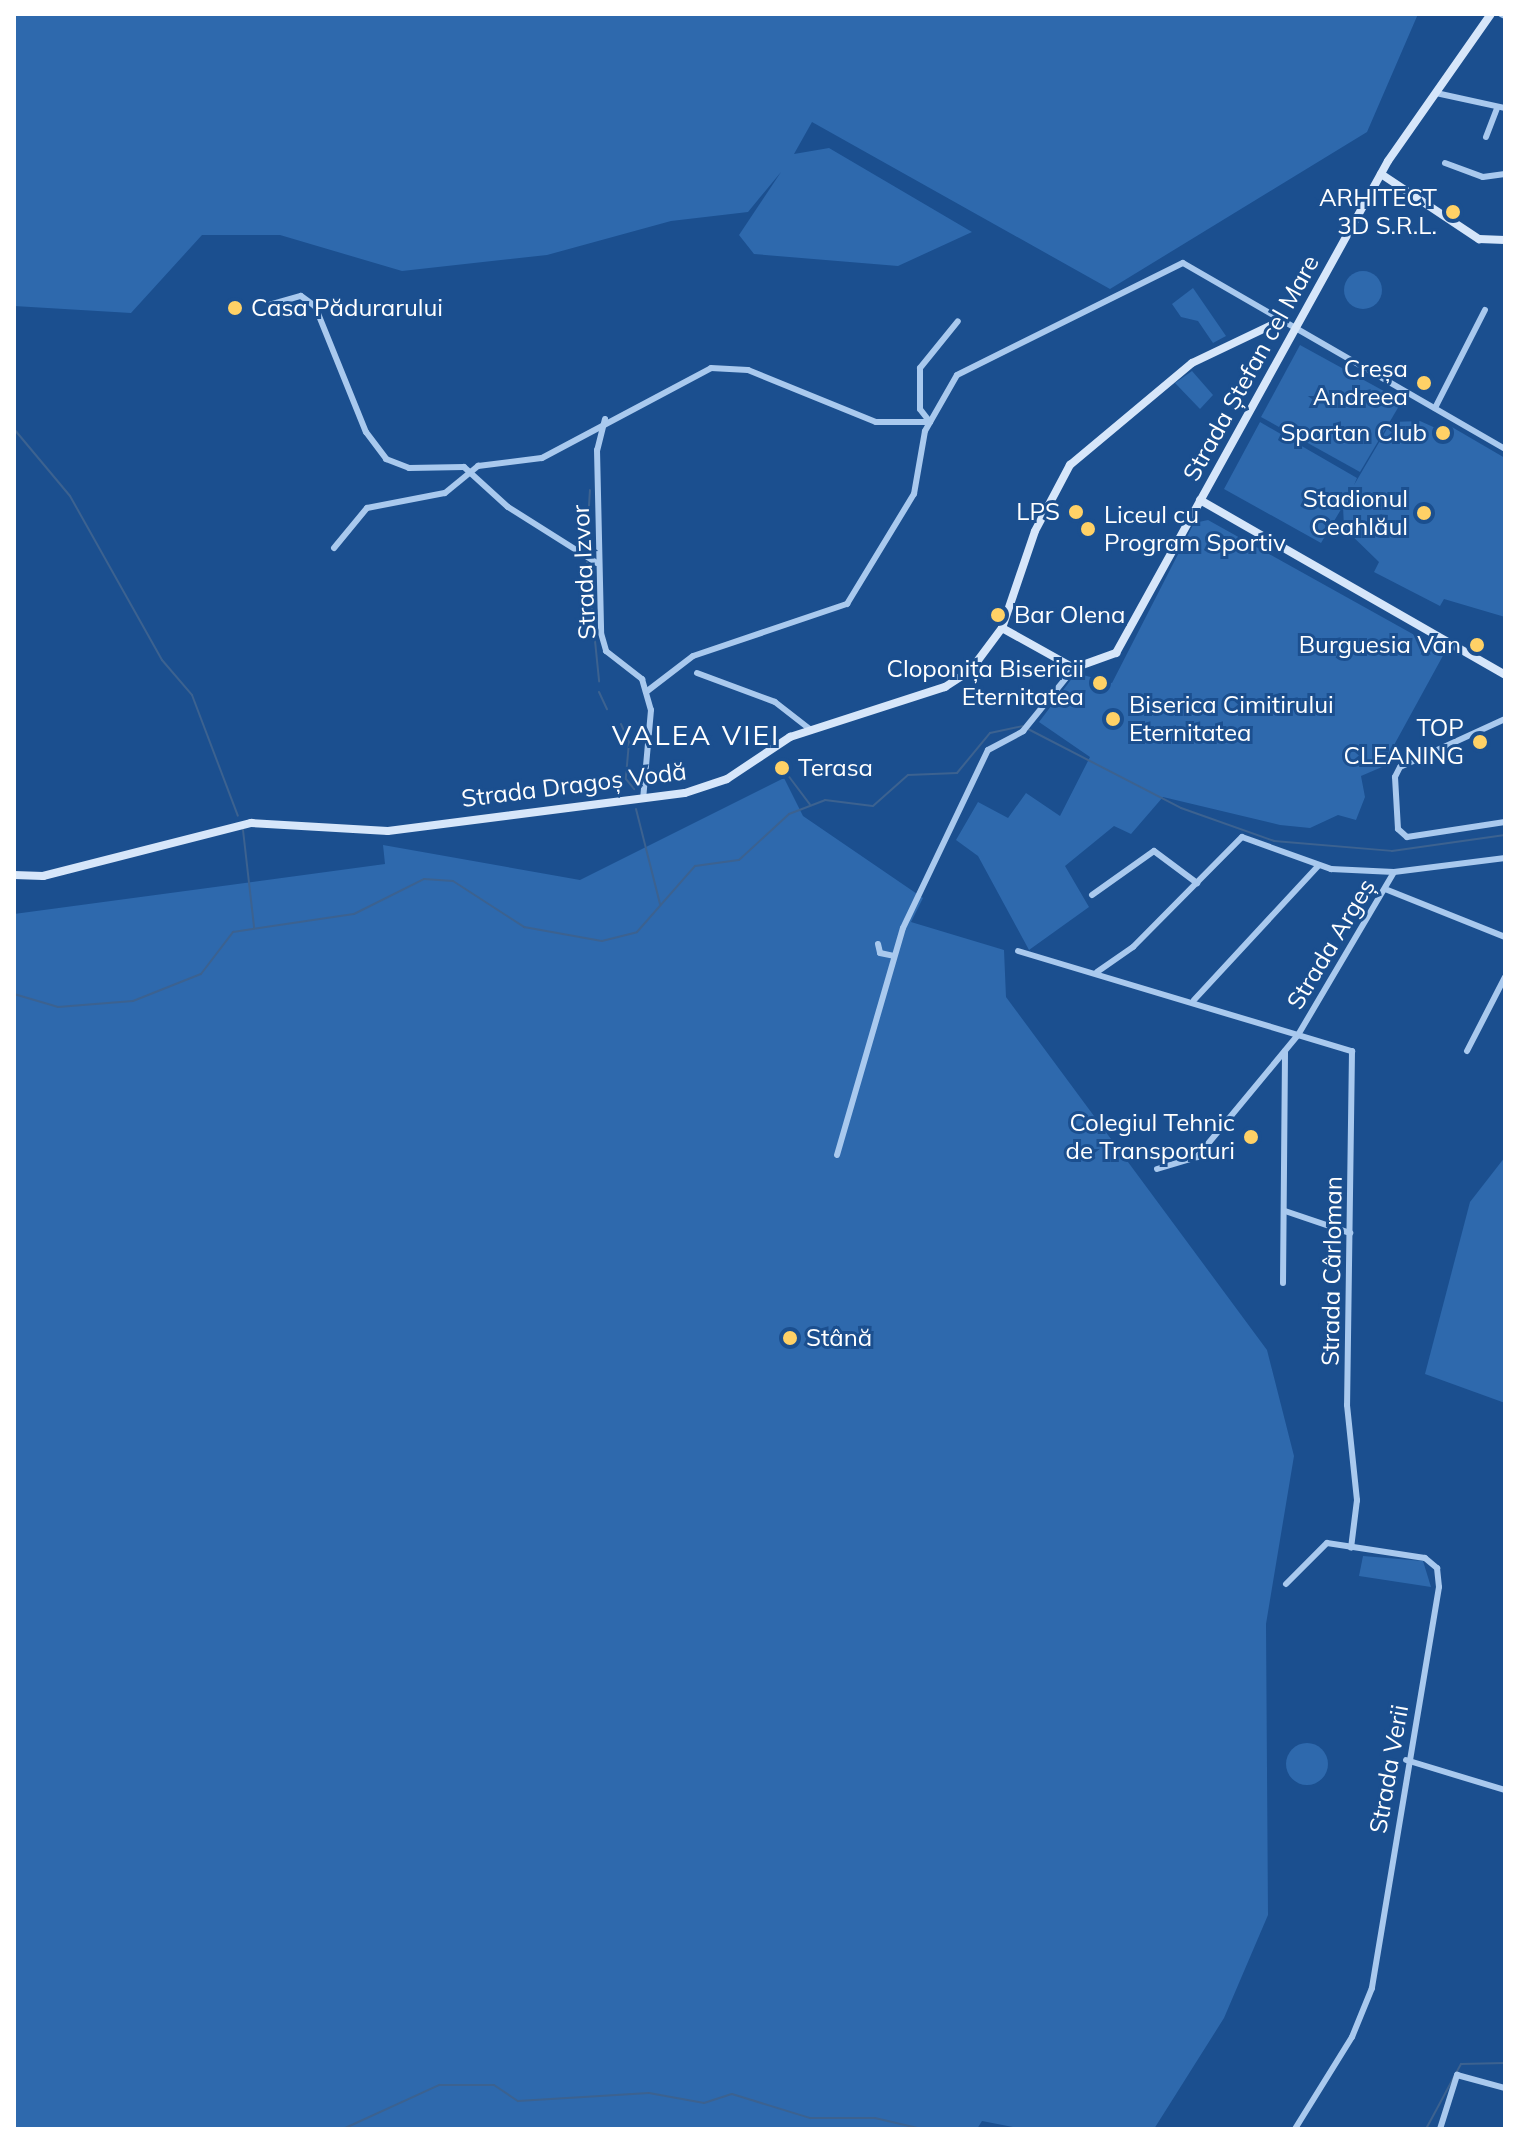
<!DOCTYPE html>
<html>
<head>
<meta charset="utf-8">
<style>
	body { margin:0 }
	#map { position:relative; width:1519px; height:2143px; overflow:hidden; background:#1b4f8f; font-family:Mulish,sans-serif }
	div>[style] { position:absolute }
	.green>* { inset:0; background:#2e69ad }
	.round { border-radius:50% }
	.stream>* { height:2px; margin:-1px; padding:0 1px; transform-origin:1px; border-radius:1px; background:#3c6290 }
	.street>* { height:6px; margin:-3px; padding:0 3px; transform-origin:3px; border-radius:3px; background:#a9c9ee }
	.secondary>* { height:8px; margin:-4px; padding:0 4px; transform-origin:4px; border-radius:4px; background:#d6e6fa }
	.dots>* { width:22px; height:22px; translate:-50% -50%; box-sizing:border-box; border:4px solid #1b4f8f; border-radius:50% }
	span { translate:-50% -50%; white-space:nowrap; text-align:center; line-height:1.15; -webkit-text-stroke:6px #1b4f8f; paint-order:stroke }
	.poi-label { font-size:24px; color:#fff }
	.right { translate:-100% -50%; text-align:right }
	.left { translate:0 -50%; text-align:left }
	.street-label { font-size:24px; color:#fff }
	.quarter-label { font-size:28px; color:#fff; letter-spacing:2px }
	.frame { position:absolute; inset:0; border:16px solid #fff; pointer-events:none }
</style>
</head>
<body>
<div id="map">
	<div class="green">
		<div style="clip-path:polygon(14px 14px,1418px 14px,1367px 132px,1110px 289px,812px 122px,794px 154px,829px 148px,972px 232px,898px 266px,754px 254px,739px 235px,781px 172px,748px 212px,671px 221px,547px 255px,402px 271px,280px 235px,202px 235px,131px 313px,14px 306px)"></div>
		<div class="round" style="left:1344px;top:271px;width:38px;height:38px"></div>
		<div style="clip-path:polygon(1193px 288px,1226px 336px,1213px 343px,1198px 321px,1181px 317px,1172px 304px)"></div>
		<div style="clip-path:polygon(1300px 345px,1402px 401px,1360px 472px,1261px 417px)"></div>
		<div style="clip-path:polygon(1192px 371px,1213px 395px,1200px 409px,1175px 383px)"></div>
		<div style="clip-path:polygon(1420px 421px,1440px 430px,1445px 423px,1505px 458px,1505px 617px,1444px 599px,1440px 606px,1374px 572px,1379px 562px,1344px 528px,1343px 506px,1321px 543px,1224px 489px,1260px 422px,1357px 478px,1354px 485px,1391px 422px)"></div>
		<div style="clip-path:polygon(1208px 520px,1445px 652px,1382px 767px,1361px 776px,1365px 797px,1356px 820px,1338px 815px,1310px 828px,1280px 825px,1163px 797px,1131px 834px,1114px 826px,1065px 866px,1089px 907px,1029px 950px,978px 856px,956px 840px,978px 802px,1008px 818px,1026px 793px,1060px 816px,1090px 757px,1039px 722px,1076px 673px,1112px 683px,1194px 523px)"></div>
		<div style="clip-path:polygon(784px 778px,803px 816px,923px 898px,911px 922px,1004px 950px,1006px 997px,1267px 1350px,1294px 1456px,1266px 1624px,1268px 1915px,1224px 2018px,1154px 2129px,1023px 2129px,982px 2121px,977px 2129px,14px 2129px,14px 914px,385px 864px,383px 845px,580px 880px)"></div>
		<div style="clip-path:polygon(1505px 1157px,1505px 1403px,1425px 1374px,1470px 1202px)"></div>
		<div style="clip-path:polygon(1363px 1556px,1423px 1561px,1431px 1587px,1359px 1576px)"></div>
		<div class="round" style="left:1286px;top:1743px;width:42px;height:42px"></div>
	</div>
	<div class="stream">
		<div style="left:14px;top:429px;width:87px;rotate:50.1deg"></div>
		<div style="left:70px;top:496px;width:188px;rotate:60.7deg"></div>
		<div style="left:162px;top:660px;width:46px;rotate:49.4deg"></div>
		<div style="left:192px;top:695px;width:129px;rotate:69.2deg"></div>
		<div style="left:586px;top:553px;width:63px;rotate:-86.4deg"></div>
		<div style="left:587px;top:562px;width:120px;rotate:84.2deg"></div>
		<div style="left:599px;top:692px;width:19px;rotate:65deg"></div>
		<div style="left:621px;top:724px;width:20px;rotate:66deg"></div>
		<div style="left:629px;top:742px;width:37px;rotate:95deg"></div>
		<div style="left:626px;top:779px;width:13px;rotate:51deg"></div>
		<div style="left:1028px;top:729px;width:172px;rotate:27.3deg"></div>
		<div style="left:1181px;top:808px;width:99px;rotate:19.5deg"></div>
		<div style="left:1274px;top:841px;width:118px;rotate:4.8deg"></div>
		<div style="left:1392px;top:851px;width:114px;rotate:-8.1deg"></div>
		<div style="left:787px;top:774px;width:38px;rotate:53deg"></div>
		<div style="left:636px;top:809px;width:98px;rotate:75.8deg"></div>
		<div style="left:243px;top:830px;width:98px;rotate:83.5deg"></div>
		<div style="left:14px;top:994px;width:46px;rotate:16.5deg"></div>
		<div style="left:58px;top:1007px;width:75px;rotate:-4.6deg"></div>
		<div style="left:133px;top:1001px;width:73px;rotate:-21.7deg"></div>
		<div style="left:201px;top:974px;width:53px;rotate:-52.7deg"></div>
		<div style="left:233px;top:932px;width:122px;rotate:-8.5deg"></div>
		<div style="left:354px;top:914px;width:78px;rotate:-26.6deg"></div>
		<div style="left:424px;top:879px;width:29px;rotate:4deg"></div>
		<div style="left:453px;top:881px;width:85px;rotate:32.9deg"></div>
		<div style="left:524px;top:927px;width:79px;rotate:10.2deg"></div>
		<div style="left:602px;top:941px;width:36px;rotate:-14deg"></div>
		<div style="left:637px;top:932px;width:88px;rotate:-48.7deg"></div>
		<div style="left:695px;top:866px;width:44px;rotate:-7.8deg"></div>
		<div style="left:739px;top:860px;width:68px;rotate:-42.6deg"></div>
		<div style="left:789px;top:814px;width:39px;rotate:-21deg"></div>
		<div style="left:825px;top:800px;width:48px;rotate:7.1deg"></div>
		<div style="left:873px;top:806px;width:47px;rotate:-41.5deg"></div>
		<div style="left:908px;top:775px;width:49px;rotate:-2.3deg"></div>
		<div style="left:957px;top:773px;width:52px;rotate:-50.5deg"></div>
		<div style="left:990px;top:733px;width:33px;rotate:-12deg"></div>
		<div style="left:343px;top:2129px;width:106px;rotate:-24.6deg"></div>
		<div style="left:439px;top:2085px;width:55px"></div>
		<div style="left:494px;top:2085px;width:29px;rotate:34deg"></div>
		<div style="left:518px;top:2101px;width:131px;rotate:-3.5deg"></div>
		<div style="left:649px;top:2093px;width:56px;rotate:10.3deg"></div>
		<div style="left:704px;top:2103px;width:29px;rotate:-18deg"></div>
		<div style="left:732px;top:2094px;width:82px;rotate:17.1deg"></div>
		<div style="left:810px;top:2118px;width:65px"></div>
		<div style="left:875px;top:2118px;width:48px;rotate:13.2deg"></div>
		<div style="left:1426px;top:2129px;width:74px;rotate:-61.7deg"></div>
		<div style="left:1461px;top:2064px;width:44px;rotate:-1.3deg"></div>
	</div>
	<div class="street">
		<div style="left:1501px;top:14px;width:4px;rotate:27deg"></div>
		<div style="left:1436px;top:93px;width:71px;rotate:12.3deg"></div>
		<div style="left:1486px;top:137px;width:30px;rotate:-69deg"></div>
		<div style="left:1445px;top:163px;width:40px;rotate:20.2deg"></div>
		<div style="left:1483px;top:177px;width:22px;rotate:-8deg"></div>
		<div style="left:269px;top:305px;width:33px;rotate:-16deg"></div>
		<div style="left:301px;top:296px;width:17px;rotate:36deg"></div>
		<div style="left:315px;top:306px;width:136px;rotate:68deg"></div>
		<div style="left:366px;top:432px;width:34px;rotate:53deg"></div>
		<div style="left:386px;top:459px;width:25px;rotate:21deg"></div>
		<div style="left:409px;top:468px;width:55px;rotate:-1deg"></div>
		<div style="left:464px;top:467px;width:59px;rotate:42.3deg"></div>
		<div style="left:508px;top:507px;width:105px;rotate:32.2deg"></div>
		<div style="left:1435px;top:408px;width:110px;rotate:-63deg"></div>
		<div style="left:605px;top:419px;width:32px;rotate:104deg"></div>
		<div style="left:597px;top:450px;width:183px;rotate:88.7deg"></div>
		<div style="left:601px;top:633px;width:19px;rotate:74deg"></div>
		<div style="left:606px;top:651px;width:46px;rotate:37.9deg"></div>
		<div style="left:642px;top:679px;width:32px;rotate:74deg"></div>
		<div style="left:651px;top:710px;width:89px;rotate:95.1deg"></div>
		<div style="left:930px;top:422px;width:16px;rotate:-128deg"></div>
		<div style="left:920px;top:409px;width:41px;rotate:-90deg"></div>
		<div style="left:920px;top:368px;width:60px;rotate:-51deg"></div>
		<div style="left:334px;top:548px;width:52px;rotate:-50.5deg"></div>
		<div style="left:367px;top:508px;width:79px;rotate:-10.9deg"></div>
		<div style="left:445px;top:493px;width:43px;rotate:-39.3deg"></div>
		<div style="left:478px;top:466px;width:64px;rotate:-7.1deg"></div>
		<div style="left:542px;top:458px;width:191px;rotate:-28deg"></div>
		<div style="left:711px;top:368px;width:37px;rotate:3deg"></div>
		<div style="left:748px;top:370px;width:138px;rotate:22.1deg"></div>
		<div style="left:876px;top:422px;width:54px"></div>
		<div style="left:697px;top:673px;width:83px;rotate:20.4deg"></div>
		<div style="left:775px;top:702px;width:46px;rotate:37.9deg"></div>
		<div style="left:646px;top:692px;width:59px;rotate:-37.5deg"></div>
		<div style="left:693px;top:656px;width:163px;rotate:-18.7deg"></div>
		<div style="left:847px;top:604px;width:129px;rotate:-58.7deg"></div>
		<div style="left:914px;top:494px;width:64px;rotate:-80.1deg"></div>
		<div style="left:925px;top:431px;width:64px;rotate:-60.3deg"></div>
		<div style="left:957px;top:375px;width:252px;rotate:-26.4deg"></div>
		<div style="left:1183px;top:263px;width:372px;rotate:30deg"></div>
		<div style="left:1505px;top:719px;width:115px;rotate:155.4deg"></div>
		<div style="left:1400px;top:767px;width:11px;rotate:117deg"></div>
		<div style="left:1395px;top:777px;width:52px;rotate:86.7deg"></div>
		<div style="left:1398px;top:829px;width:12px;rotate:42deg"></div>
		<div style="left:1407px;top:837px;width:99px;rotate:-8.7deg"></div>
		<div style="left:1385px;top:889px;width:129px;rotate:21.8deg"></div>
		<div style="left:1092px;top:895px;width:76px;rotate:-35.4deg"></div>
		<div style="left:1154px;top:851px;width:54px;rotate:36.7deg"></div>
		<div style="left:878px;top:944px;width:9px;rotate:77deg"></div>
		<div style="left:880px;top:953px;width:14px;rotate:12deg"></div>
		<div style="left:1018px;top:951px;width:349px;rotate:16.7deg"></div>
		<div style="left:1352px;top:1051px;width:354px;rotate:90.8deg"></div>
		<div style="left:1347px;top:1405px;width:96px;rotate:84deg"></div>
		<div style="left:1357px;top:1500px;width:48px;rotate:97.1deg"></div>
		<div style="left:1097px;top:972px;width:44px;rotate:-34.8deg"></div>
		<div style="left:1133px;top:947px;width:155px;rotate:-45.3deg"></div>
		<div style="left:1242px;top:837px;width:95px;rotate:19.8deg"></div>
		<div style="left:1331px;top:869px;width:63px;rotate:2.7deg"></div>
		<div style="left:1394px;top:872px;width:112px;rotate:-7.2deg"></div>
		<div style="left:1194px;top:1000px;width:183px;rotate:-47.2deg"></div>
		<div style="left:1467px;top:1051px;width:83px;rotate:-62.8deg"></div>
		<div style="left:837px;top:1155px;width:236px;rotate:-73.8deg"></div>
		<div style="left:903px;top:928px;width:197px;rotate:-64.5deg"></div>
		<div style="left:988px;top:750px;width:40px;rotate:-28deg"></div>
		<div style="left:1023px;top:731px;width:81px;rotate:-51deg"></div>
		<div style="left:1157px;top:1169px;width:42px;rotate:-16.7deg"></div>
		<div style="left:1197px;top:1157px;width:158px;rotate:-50.4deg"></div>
		<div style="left:1298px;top:1035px;width:189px;rotate:-59.5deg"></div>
		<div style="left:1285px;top:1211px;width:69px;rotate:18.7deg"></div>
		<div style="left:1283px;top:1283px;width:232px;rotate:-89.5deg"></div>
		<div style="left:1286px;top:1584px;width:58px;rotate:-45deg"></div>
		<div style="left:1327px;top:1543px;width:99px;rotate:8.7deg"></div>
		<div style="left:1425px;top:1558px;width:16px;rotate:40deg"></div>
		<div style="left:1437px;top:1568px;width:19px;rotate:84deg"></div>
		<div style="left:1439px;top:1587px;width:407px;rotate:99.5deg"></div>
		<div style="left:1372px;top:1988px;width:53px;rotate:112.2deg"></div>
		<div style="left:1352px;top:2037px;width:108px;rotate:121.8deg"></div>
		<div style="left:1406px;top:1760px;width:103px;rotate:16.9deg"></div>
		<div style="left:1440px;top:2129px;width:57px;rotate:-72.5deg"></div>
		<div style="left:1457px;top:2075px;width:50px;rotate:15.2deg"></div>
	</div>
	<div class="secondary">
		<div style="left:1381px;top:174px;width:118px;rotate:33.6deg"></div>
		<div style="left:1479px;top:239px;width:26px;rotate:2deg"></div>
		<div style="left:1200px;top:500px;width:352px;rotate:29.8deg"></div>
		<div style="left:1002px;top:628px;width:82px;rotate:29.1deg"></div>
		<div style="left:1074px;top:668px;width:45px;rotate:-19.7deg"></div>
		<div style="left:1116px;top:653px;width:562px;rotate:-61.06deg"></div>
		<div style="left:1388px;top:161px;width:179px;rotate:-55deg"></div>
		<div style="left:14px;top:875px;width:29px;rotate:2deg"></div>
		<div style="left:43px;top:876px;width:215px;rotate:-14.3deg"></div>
		<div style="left:251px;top:823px;width:137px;rotate:3.3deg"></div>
		<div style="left:388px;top:831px;width:299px;rotate:-7.3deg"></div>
		<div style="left:685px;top:793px;width:44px;rotate:-18.4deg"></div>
		<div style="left:727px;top:779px;width:76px;rotate:-33.7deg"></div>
		<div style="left:790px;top:737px;width:163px;rotate:-17.9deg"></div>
		<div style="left:945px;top:687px;width:30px;rotate:-33deg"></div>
		<div style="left:970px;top:671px;width:54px;rotate:-53.3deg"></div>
		<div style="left:1002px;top:628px;width:102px;rotate:-71.2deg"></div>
		<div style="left:1035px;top:531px;width:75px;rotate:-62.1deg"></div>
		<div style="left:1070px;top:465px;width:159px;rotate:-39.9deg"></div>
		<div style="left:1192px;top:363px;width:93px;rotate:-25.5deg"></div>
	</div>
	<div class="dots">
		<div style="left:1453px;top:212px;background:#ffd166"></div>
		<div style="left:235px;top:308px;background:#ffd166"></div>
		<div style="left:1424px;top:383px;background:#ffd166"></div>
		<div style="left:1443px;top:433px;background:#ffd166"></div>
		<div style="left:1076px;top:512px;background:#ffd166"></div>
		<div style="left:1424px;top:513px;background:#ffd166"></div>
		<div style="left:1088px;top:529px;background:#ffd166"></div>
		<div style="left:998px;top:615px;background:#ffd166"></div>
		<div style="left:1477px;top:645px;background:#ffd166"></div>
		<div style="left:1100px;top:683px;background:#ffd166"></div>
		<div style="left:1113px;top:719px;background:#ffd166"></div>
		<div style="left:1480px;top:742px;background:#ffd166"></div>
		<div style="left:782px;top:768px;background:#ffd166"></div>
		<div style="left:1251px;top:1137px;background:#ffd166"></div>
		<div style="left:790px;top:1338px;background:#ffd166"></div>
	</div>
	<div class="poi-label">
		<span class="right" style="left:1437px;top:212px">ARHITECT<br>3D S.R.L.</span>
		<span class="left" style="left:251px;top:308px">Casa Pădurarului</span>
		<span class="right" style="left:1408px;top:383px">Creșa<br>Andreea</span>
		<span class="right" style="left:1427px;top:433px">Spartan Club</span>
		<span class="right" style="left:1408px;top:513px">Stadionul<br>Ceahlăul</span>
		<span class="right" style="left:1060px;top:512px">LPS</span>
		<span class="left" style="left:1104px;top:529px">Liceul cu<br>Program Sportiv</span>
		<span class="left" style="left:1014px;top:615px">Bar Olena</span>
		<span class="right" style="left:1461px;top:645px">Burguesia Van</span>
		<span class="right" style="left:1084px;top:683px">Cloponița Bisericii<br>Eternitatea</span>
		<span class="left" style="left:1129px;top:719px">Biserica Cimitirului<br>Eternitatea</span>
		<span class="right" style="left:1464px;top:742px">TOP<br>CLEANING</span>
		<span class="left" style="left:798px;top:768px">Terasa</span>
		<span class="right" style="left:1235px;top:1137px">Colegiul Tehnic<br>de Transporturi</span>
		<span class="left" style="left:806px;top:1338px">Stână</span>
	</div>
	<div class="street-label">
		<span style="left:1251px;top:368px;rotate:-61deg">Strada Ștefan cel Mare</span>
		<span style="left:584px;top:572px;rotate:-93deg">Strada Izvor</span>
		<span style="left:574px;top:785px;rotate:-7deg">Strada Dragoș Vodă</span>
		<span style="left:1331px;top:944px;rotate:-59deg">Strada Argeș</span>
		<span style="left:1332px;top:1271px;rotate:-89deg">Strada Cârloman</span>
		<span style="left:1389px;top:1769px;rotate:-80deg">Strada Verii</span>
	</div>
	<div class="quarter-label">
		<span style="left:696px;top:735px">VALEA VIEI</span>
	</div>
	<div class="frame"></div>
</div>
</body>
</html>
